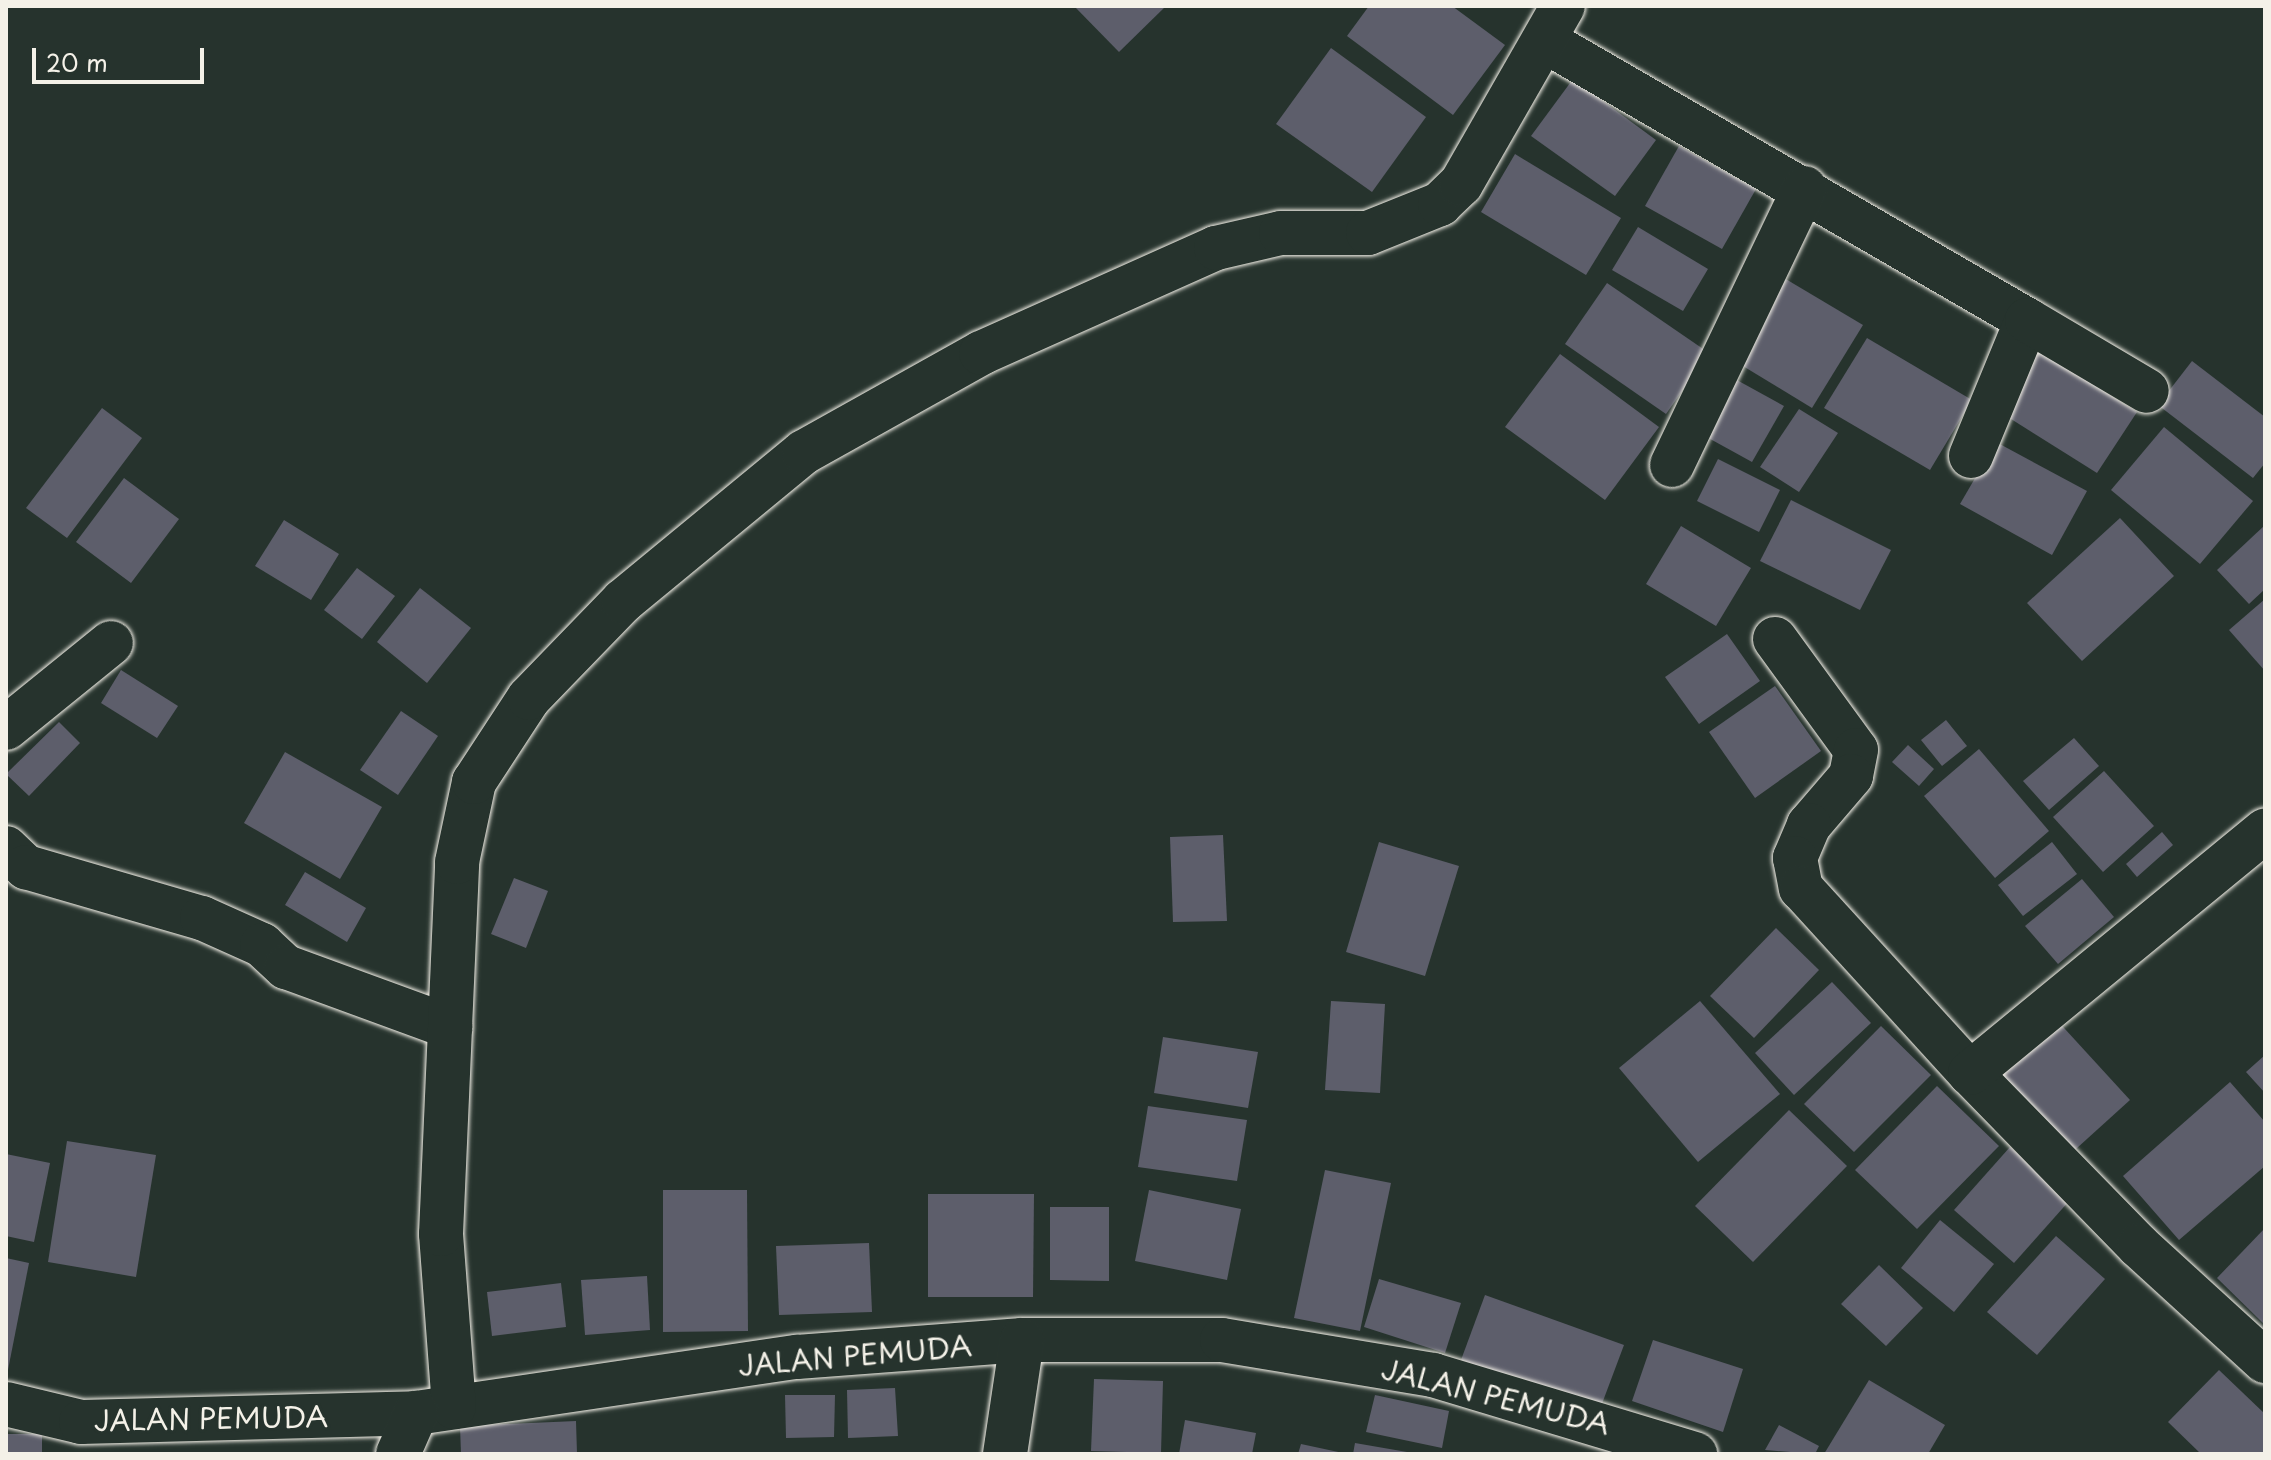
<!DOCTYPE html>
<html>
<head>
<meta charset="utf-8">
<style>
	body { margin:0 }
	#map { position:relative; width:2271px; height:1460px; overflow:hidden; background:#26332d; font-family:"Playpen Sans",sans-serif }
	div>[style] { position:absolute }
	.building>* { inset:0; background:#5d5e6b }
	.roads { filter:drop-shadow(0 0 2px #f4f1e8) drop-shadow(0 0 2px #f4f1e8) }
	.minor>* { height:44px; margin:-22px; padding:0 22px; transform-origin:22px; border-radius:22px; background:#26332d }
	span { translate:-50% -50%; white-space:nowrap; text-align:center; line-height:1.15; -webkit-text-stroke:6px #26332d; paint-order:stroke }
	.street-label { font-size:28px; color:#f4f1e8 }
	.frame { position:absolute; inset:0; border:8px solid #f4f1e8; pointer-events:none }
	.scale { position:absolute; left:32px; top:48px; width:172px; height:36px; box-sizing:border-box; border:4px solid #f4f1e8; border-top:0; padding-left:10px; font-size:24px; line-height:28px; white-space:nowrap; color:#f4f1e8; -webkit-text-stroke:6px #26332d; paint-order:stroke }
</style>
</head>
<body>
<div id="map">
	<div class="building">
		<div style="clip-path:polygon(1074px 6px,1166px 6px,1119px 52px)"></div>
		<div style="clip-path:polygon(1369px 6px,1452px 6px,1505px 45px,1453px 115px,1347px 36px)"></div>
		<div style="clip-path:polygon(1331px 48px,1426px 117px,1372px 192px,1276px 124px)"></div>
		<div style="clip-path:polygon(1573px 79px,1656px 140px,1615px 196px,1531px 136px)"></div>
		<div style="clip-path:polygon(1679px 146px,1756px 189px,1722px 249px,1645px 206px)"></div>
		<div style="clip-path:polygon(1515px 154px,1621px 218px,1586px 275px,1481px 212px)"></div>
		<div style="clip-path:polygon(1638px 227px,1708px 269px,1683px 311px,1612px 270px)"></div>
		<div style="clip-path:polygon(1784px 278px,1863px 325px,1812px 408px,1733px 360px)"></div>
		<div style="clip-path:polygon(1607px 283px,1709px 353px,1666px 414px,1565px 344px)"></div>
		<div style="clip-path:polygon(1867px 338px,1972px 400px,1930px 470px,1824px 408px)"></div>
		<div style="clip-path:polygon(2032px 346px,2137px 412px,2097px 473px,1992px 407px)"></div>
		<div style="clip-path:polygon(1560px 354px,1659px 427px,1605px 500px,1505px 427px)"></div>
		<div style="clip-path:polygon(2192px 361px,2265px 417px,2265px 463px,2253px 478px,2158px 405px)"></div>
		<div style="clip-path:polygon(1735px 379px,1784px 406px,1752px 462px,1703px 435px)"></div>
		<div style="clip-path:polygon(102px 408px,142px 438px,67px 538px,26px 508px)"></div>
		<div style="clip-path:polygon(1799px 409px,1838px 433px,1799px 492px,1760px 467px)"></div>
		<div style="clip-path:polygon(2164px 427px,2253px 501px,2200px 564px,2111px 490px)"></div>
		<div style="clip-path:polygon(1996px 442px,2087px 491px,2052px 555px,1960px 504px)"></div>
		<div style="clip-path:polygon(1718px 459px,1780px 490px,1759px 532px,1697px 501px)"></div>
		<div style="clip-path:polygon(124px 478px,179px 519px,131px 583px,76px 542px)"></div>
		<div style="clip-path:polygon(1791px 500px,1891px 550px,1860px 610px,1760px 561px)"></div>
		<div style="clip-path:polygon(2120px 518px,2174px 576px,2082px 661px,2027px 603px)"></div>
		<div style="clip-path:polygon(284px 520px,339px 554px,311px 600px,255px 566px)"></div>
		<div style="clip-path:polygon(2265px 525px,2265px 589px,2249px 604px,2217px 570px)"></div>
		<div style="clip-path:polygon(1681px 526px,1751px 568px,1716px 626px,1646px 584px)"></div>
		<div style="clip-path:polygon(357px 568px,395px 596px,362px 639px,324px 610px)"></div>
		<div style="clip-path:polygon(420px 588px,471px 628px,427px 683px,377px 642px)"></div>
		<div style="clip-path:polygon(2265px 599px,2265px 671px,2229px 630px)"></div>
		<div style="clip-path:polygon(1727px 634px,1760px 681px,1699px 724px,1665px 677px)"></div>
		<div style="clip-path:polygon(121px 670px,178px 706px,157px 738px,101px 703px)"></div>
		<div style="clip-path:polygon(1775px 686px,1821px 751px,1755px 798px,1709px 732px)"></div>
		<div style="clip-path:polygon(401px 711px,438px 736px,398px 795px,360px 770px)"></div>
		<div style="clip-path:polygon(1946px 720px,1967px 746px,1942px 766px,1921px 740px)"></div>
		<div style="clip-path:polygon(59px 722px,80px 743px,29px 796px,6px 774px)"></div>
		<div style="clip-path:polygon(2074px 738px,2099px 766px,2049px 810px,2023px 781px)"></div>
		<div style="clip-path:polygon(1908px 745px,1934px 769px,1919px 786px,1892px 762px)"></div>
		<div style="clip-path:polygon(1979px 749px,2049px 831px,1995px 878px,1924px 796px)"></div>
		<div style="clip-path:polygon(285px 752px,382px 807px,340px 879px,244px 823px)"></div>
		<div style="clip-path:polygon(2104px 771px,2154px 826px,2103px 872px,2053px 817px)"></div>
		<div style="clip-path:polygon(2162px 832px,2173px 845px,2137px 877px,2126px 864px)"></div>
		<div style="clip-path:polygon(1223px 835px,1227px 921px,1173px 922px,1170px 837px)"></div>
		<div style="clip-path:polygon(1379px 842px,1459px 866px,1425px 976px,1346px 952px)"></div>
		<div style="clip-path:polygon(2052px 842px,2077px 874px,2023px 916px,1998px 885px)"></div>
		<div style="clip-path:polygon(305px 872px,366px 908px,347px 942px,285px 905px)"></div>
		<div style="clip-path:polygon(514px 878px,548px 891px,526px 948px,491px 934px)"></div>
		<div style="clip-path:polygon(2082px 879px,2114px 917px,2058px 964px,2025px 926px)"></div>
		<div style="clip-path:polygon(1776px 928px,1819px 970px,1754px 1038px,1710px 996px)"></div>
		<div style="clip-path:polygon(1832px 982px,1871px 1023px,1794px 1095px,1755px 1053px)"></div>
		<div style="clip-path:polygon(1331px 1001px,1385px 1004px,1380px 1093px,1325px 1090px)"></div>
		<div style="clip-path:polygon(1700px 1001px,1780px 1094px,1698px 1162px,1619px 1068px)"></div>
		<div style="clip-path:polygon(2054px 1017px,2130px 1100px,2066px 1158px,1990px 1073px)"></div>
		<div style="clip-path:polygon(1881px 1026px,1931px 1075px,1854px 1152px,1804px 1104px)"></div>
		<div style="clip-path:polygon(1163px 1037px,1258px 1052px,1248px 1108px,1154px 1093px)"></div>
		<div style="clip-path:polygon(2265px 1055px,2265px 1093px,2246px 1072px)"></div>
		<div style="clip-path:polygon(2230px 1082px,2265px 1122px,2265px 1166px,2179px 1240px,2123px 1176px)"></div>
		<div style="clip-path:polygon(1937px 1086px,1999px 1146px,1917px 1229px,1855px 1170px)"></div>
		<div style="clip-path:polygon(1148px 1106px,1247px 1120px,1237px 1181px,1138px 1167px)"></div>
		<div style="clip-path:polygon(1789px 1110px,1847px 1166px,1753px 1262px,1695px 1206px)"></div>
		<div style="clip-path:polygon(67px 1141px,156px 1155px,136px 1277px,48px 1262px)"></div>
		<div style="clip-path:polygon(2010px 1147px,2070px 1200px,2014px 1263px,1954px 1210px)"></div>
		<div style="clip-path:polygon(6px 1154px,50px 1163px,34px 1242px,6px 1236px)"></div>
		<div style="clip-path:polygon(1325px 1170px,1391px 1183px,1360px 1331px,1294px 1318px)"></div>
		<div style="clip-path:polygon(663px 1190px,747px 1190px,748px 1331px,663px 1332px)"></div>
		<div style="clip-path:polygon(1149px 1190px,1241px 1209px,1227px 1280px,1135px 1261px)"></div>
		<div style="clip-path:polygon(928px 1194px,1034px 1194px,1033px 1297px,928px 1297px)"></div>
		<div style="clip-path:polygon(1050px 1207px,1109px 1207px,1109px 1281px,1050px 1280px)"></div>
		<div style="clip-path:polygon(1940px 1220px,1994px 1264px,1954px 1312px,1901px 1268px)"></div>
		<div style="clip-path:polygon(2265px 1228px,2265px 1325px,2217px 1278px)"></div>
		<div style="clip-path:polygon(2056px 1236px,2105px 1279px,2037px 1355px,1987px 1312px)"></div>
		<div style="clip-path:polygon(869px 1243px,872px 1312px,779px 1315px,776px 1246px)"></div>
		<div style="clip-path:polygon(6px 1258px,29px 1263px,7px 1375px,6px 1375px)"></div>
		<div style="clip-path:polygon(1879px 1265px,1923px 1308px,1886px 1346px,1841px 1304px)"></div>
		<div style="clip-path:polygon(647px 1276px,650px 1330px,585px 1335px,581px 1280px)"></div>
		<div style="clip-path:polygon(1379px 1279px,1461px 1303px,1445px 1353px,1364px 1327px)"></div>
		<div style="clip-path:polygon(561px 1283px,566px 1327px,492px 1336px,487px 1292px)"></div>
		<div style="clip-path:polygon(1485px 1295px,1624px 1345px,1600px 1409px,1461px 1360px)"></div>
		<div style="clip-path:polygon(1653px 1340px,1743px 1369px,1723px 1432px,1632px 1401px)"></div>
		<div style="clip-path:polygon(2219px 1370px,2265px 1414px,2265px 1454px,2201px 1454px,2168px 1422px)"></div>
		<div style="clip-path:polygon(1094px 1379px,1163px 1381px,1161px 1453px,1091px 1451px)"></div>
		<div style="clip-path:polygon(1869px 1380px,1945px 1425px,1928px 1454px,1824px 1454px)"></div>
		<div style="clip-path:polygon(895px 1388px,898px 1436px,848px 1438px,847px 1390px)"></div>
		<div style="clip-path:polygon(785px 1395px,835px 1395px,834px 1437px,786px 1438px)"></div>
		<div style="clip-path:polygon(1375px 1395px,1449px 1411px,1442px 1448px,1366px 1432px)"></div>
		<div style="clip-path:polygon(1185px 1420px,1256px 1433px,1252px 1454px,1179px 1454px)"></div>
		<div style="clip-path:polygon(576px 1421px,577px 1454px,461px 1454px,460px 1426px)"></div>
		<div style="clip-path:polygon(1779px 1425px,1819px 1446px,1815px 1454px,1765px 1450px)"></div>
		<div style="clip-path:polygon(6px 1434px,42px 1434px,42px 1454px,6px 1454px)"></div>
		<div style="clip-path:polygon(1355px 1443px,1407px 1452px,1407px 1454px,1353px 1454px)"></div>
		<div style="clip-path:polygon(1301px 1444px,1343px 1453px,1342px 1454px,1298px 1454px)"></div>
	</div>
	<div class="roads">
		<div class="minor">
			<div style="left:1545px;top:41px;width:557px;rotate:30.06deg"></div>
			<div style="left:2027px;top:320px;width:147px;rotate:112.4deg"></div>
			<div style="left:2027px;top:320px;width:139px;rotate:30.6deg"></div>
			<div style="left:1672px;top:465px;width:307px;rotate:-64.4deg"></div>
			<div style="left:1775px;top:639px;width:137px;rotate:53.9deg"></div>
			<div style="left:1856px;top:750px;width:26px;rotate:101deg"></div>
			<div style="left:1851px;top:776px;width:65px;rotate:130.6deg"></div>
			<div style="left:1809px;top:825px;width:36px;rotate:113deg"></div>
			<div style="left:1795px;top:858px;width:31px;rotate:79deg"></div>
			<div style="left:1801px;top:888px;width:251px;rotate:47.6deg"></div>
			<div style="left:1970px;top:1073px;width:242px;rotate:45.7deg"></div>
			<div style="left:2139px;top:1246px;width:171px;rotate:42.4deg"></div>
			<div style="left:6px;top:728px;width:135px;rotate:-39deg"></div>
			<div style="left:6px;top:848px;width:28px;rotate:44deg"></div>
			<div style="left:26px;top:867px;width:183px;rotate:16.2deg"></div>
			<div style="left:202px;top:918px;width:66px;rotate:24.2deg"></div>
			<div style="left:262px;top:945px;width:33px;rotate:43deg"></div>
			<div style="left:286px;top:967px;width:175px;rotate:20.1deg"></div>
			<div style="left:1970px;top:1073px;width:382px;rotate:-39.4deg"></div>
			<div style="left:6px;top:1404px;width:77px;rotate:13.5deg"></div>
			<div style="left:81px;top:1422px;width:335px;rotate:-1.5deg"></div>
			<div style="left:416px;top:1413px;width:385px;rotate:-8.4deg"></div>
			<div style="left:797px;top:1357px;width:226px;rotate:-4.3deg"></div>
			<div style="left:1022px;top:1340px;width:200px"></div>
			<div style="left:1222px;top:1340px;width:214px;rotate:9.4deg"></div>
			<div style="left:1433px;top:1375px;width:274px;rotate:16.8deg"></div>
			<div style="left:454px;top:1407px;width:173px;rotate:-94.3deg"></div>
			<div style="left:441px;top:1234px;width:372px;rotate:-87.5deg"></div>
			<div style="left:457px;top:862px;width:82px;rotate:-78deg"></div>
			<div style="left:474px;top:782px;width:100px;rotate:-56.8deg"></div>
			<div style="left:529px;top:698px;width:135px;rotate:-45.9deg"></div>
			<div style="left:623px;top:601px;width:234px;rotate:-39.5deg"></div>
			<div style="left:804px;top:452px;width:203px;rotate:-29.2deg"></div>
			<div style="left:981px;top:353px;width:257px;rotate:-24.1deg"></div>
			<div style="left:1216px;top:248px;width:67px;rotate:-13deg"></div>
			<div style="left:1281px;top:233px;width:87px"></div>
			<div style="left:1368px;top:233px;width:78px;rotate:-21.9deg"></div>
			<div style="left:1440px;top:204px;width:29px;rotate:-44deg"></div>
			<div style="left:1461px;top:184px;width:205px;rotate:-60.2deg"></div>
			<div style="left:398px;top:1454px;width:45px;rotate:-66.3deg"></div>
			<div style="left:1005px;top:1454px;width:115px;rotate:-81.5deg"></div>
		</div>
	</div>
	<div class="street-label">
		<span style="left:855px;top:1355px;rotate:-5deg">JALAN PEMUDA</span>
		<span style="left:1496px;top:1396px;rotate:14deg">JALAN PEMUDA</span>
		<span style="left:211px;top:1418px;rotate:-1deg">JALAN PEMUDA</span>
	</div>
	<div class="frame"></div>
	<div class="scale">20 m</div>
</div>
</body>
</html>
